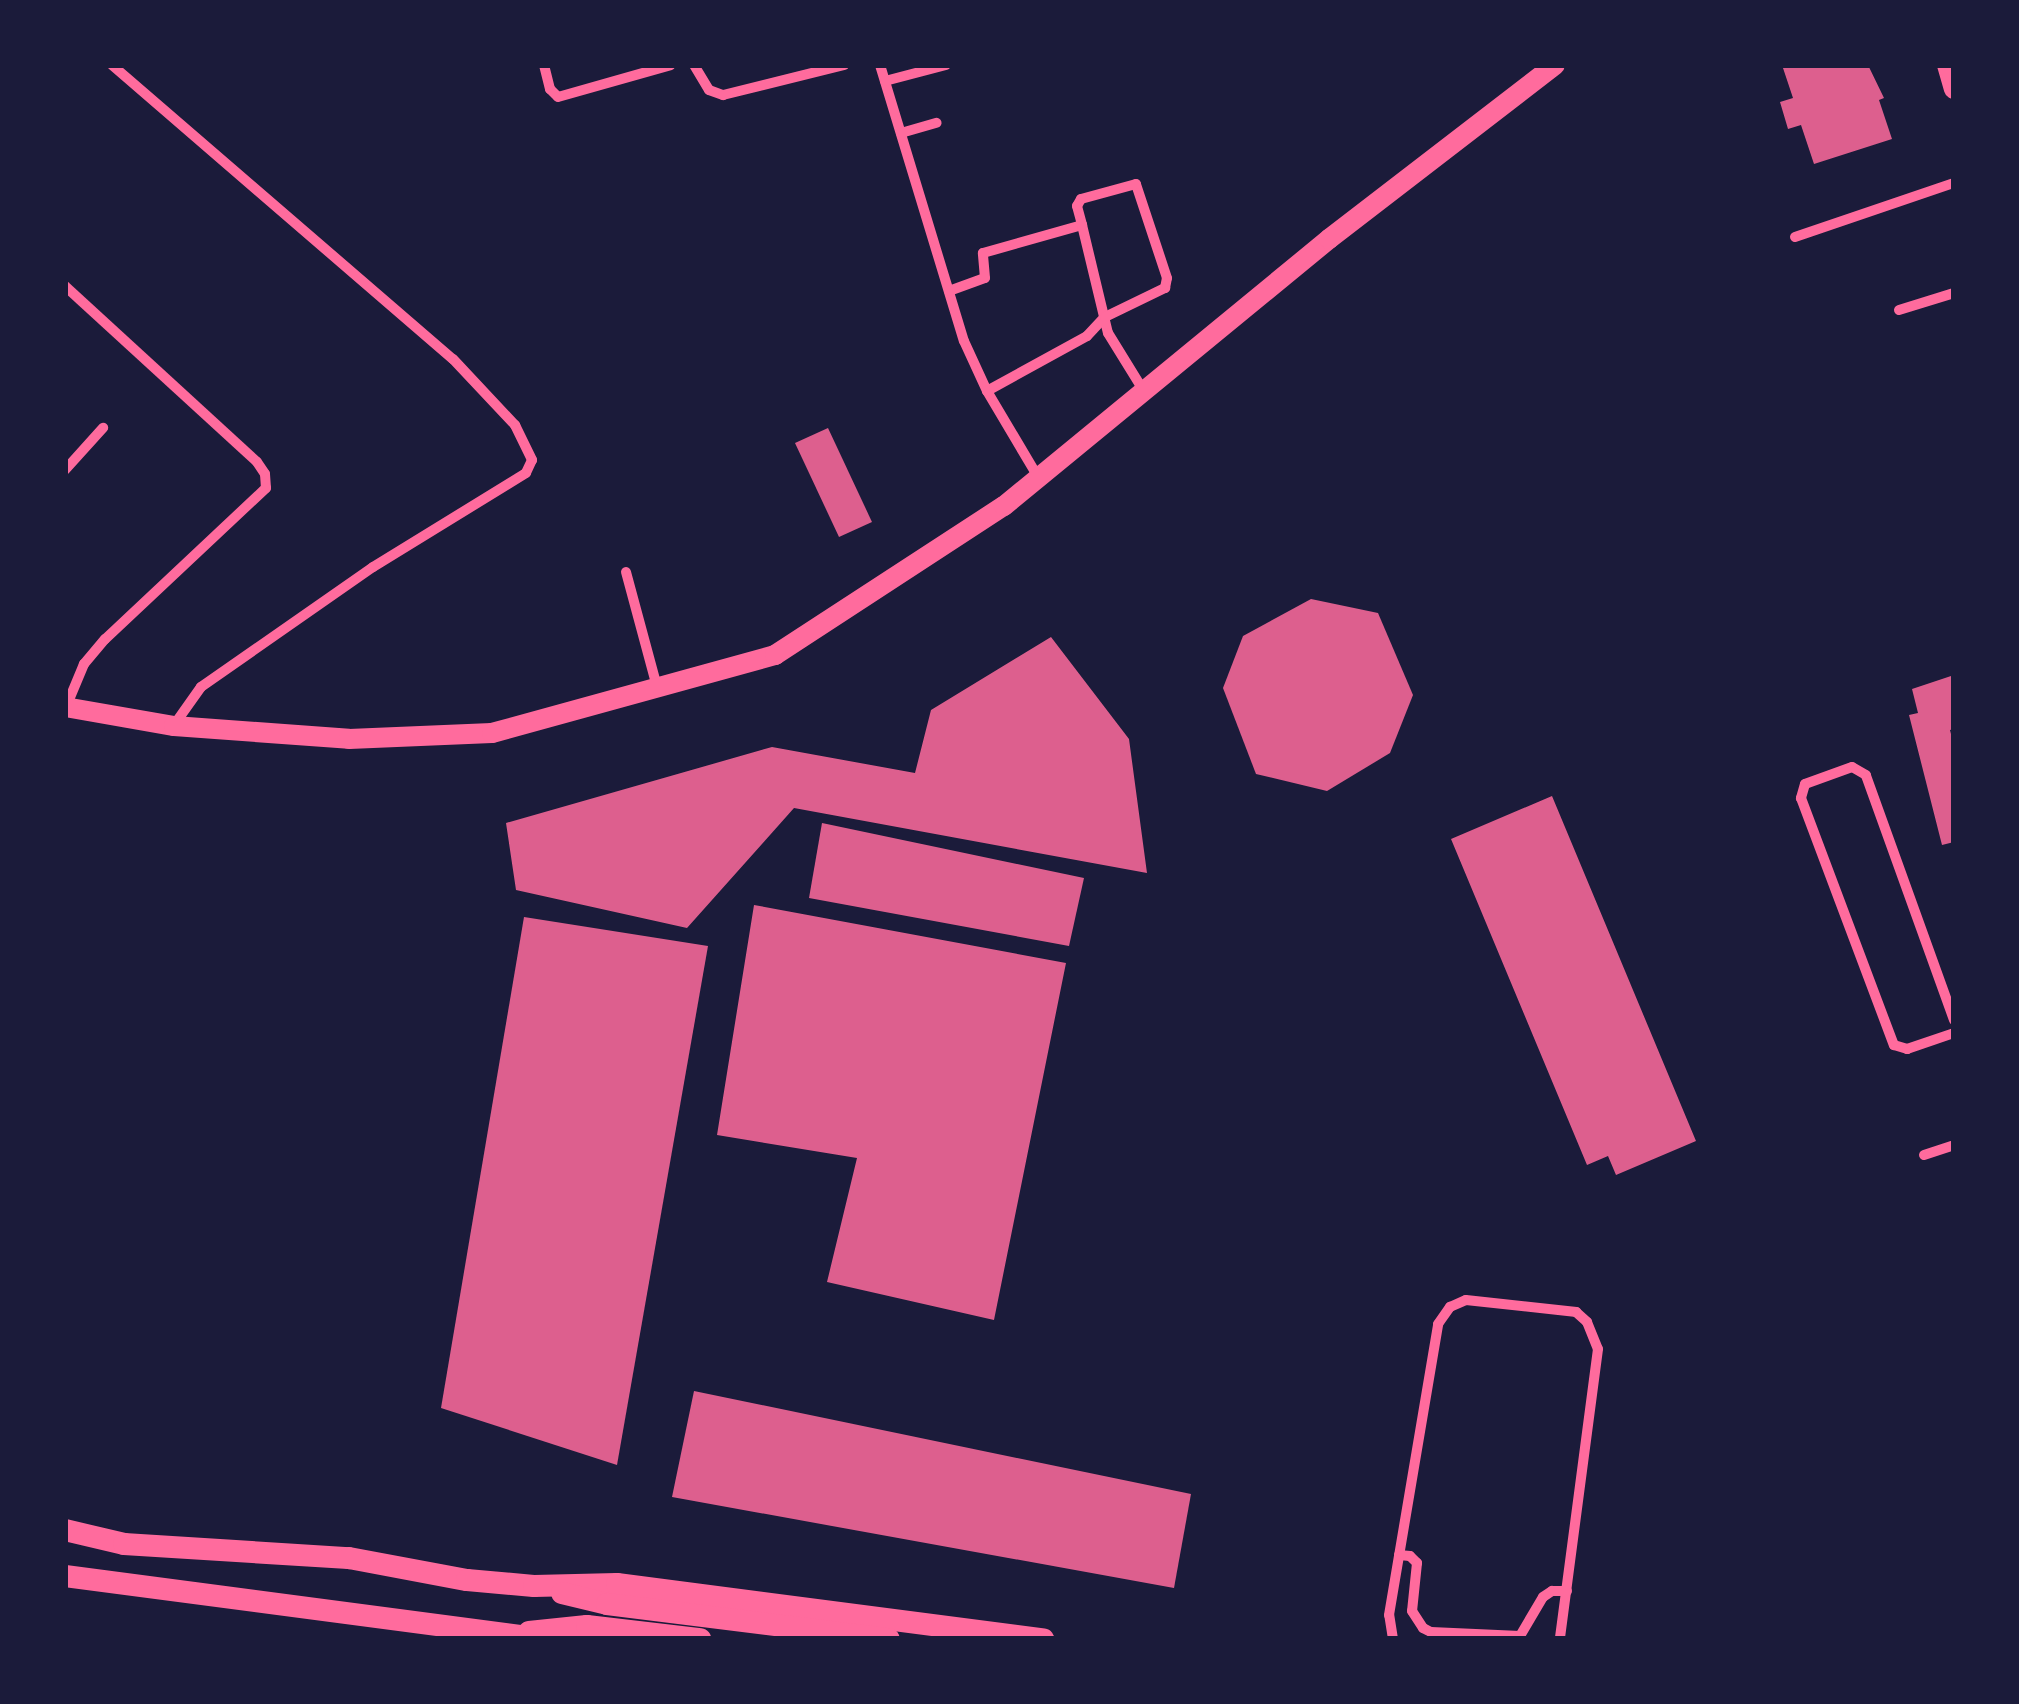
<!DOCTYPE html>
<html>
<head>
<meta charset="utf-8">
<style>
	body { margin:0 }
	#map { position:relative; width:2019px; height:1704px; overflow:hidden; background:#1b1b3a; font-family:"Times New Roman",serif }
	div>[style] { position:absolute }
	.building>* { inset:0; background:#dd5f8e }
	.minor>* { height:10px; margin:-5px; padding:0 5px; transform-origin:5px; border-radius:5px; background:#ff6b9d }
	.secondary>* { height:20px; margin:-10px; padding:0 10px; transform-origin:10px; border-radius:10px; background:#ff6b9d }
	.primary>* { height:22px; margin:-11px; padding:0 11px; transform-origin:11px; border-radius:11px; background:#ff6b9d }
	span { translate:-50% -50%; white-space:nowrap; text-align:center; line-height:1.15; -webkit-text-stroke:9px #1b1b3a; paint-order:stroke }
	.frame { position:absolute; inset:0; border:68px solid #1b1b3a; pointer-events:none }
</style>
</head>
<body>
<div id="map">
	<div class="building">
		<div style="clip-path:polygon(1782px 65px,1868px 65px,1884px 98px,1879px 100px,1892px 139px,1814px 164px,1801px 125px,1788px 129px,1780px 102px,1793px 98px)"></div>
		<div style="clip-path:polygon(828px 428px,872px 522px,839px 537px,795px 443px)"></div>
		<div style="clip-path:polygon(1311px 599px,1378px 613px,1413px 695px,1390px 753px,1327px 791px,1256px 774px,1223px 688px,1243px 636px)"></div>
		<div style="clip-path:polygon(1051px 637px,1129px 739px,1147px 873px,794px 808px,687px 928px,516px 890px,506px 823px,772px 747px,915px 773px,931px 710px)"></div>
		<div style="clip-path:polygon(1954px 675px,1954px 729px,1950px 730px,1954px 746px,1954px 842px,1942px 845px,1909px 715px,1918px 713px,1912px 689px)"></div>
		<div style="clip-path:polygon(1552px 796px,1696px 1141px,1616px 1175px,1608px 1156px,1587px 1165px,1451px 839px)"></div>
		<div style="clip-path:polygon(822px 823px,1084px 878px,1069px 946px,809px 898px)"></div>
		<div style="clip-path:polygon(754px 905px,1066px 963px,994px 1320px,827px 1282px,857px 1158px,717px 1135px)"></div>
		<div style="clip-path:polygon(524px 917px,708px 946px,617px 1465px,441px 1408px)"></div>
		<div style="clip-path:polygon(694px 1391px,1191px 1494px,1174px 1588px,672px 1497px)"></div>
	</div>
	<div class="minor">
		<div style="left:112px;top:65px;width:450px;rotate:40.8deg"></div>
		<div style="left:453px;top:359px;width:91px;rotate:46.8deg"></div>
		<div style="left:515px;top:425px;width:39px;rotate:64deg"></div>
		<div style="left:532px;top:460px;width:14px;rotate:115deg"></div>
		<div style="left:526px;top:473px;width:180px;rotate:148.4deg"></div>
		<div style="left:373px;top:567px;width:210px;rotate:145.1deg"></div>
		<div style="left:201px;top:687px;width:47px;rotate:125.4deg"></div>
		<div style="left:544px;top:65px;width:25px;rotate:76deg"></div>
		<div style="left:550px;top:89px;width:11px;rotate:45deg"></div>
		<div style="left:558px;top:97px;width:117px;rotate:-15.8deg"></div>
		<div style="left:694px;top:65px;width:29px;rotate:59deg"></div>
		<div style="left:709px;top:90px;width:15px;rotate:20deg"></div>
		<div style="left:723px;top:95px;width:125px;rotate:-13.9deg"></div>
		<div style="left:880px;top:65px;width:288px;rotate:73.1deg"></div>
		<div style="left:964px;top:341px;width:55px;rotate:65.3deg"></div>
		<div style="left:987px;top:391px;width:100px;rotate:59.3deg"></div>
		<div style="left:885px;top:81px;width:63px;rotate:-14.7deg"></div>
		<div style="left:901px;top:133px;width:37px;rotate:-16deg"></div>
		<div style="left:1795px;top:237px;width:168px;rotate:-18.8deg"></div>
		<div style="left:65px;top:286px;width:260px;rotate:42.5deg"></div>
		<div style="left:257px;top:462px;width:14px;rotate:56deg"></div>
		<div style="left:265px;top:474px;width:14px;rotate:86deg"></div>
		<div style="left:266px;top:488px;width:221px;rotate:136.8deg"></div>
		<div style="left:105px;top:639px;width:33px;rotate:130deg"></div>
		<div style="left:84px;top:664px;width:47px;rotate:112.7deg"></div>
		<div style="left:949px;top:291px;width:38px;rotate:-20deg"></div>
		<div style="left:985px;top:278px;width:25px;rotate:-95deg"></div>
		<div style="left:983px;top:253px;width:103px;rotate:-15.8deg"></div>
		<div style="left:1082px;top:225px;width:111px;rotate:76.5deg"></div>
		<div style="left:1108px;top:333px;width:70px;rotate:58.3deg"></div>
		<div style="left:1899px;top:310px;width:58px;rotate:-17.2deg"></div>
		<div style="left:987px;top:391px;width:114px;rotate:-28.8deg"></div>
		<div style="left:1087px;top:336px;width:26px;rotate:-47deg"></div>
		<div style="left:1105px;top:317px;width:67px;rotate:-25.8deg"></div>
		<div style="left:1165px;top:288px;width:10px;rotate:-79deg"></div>
		<div style="left:1167px;top:278px;width:99px;rotate:-108.3deg"></div>
		<div style="left:1136px;top:184px;width:57px;rotate:164.7deg"></div>
		<div style="left:1081px;top:199px;width:8px;rotate:120deg"></div>
		<div style="left:1077px;top:206px;width:20px;rotate:75deg"></div>
		<div style="left:65px;top:470px;width:57px;rotate:-47.9deg"></div>
		<div style="left:626px;top:572px;width:119px;rotate:74.9deg"></div>
		<div style="left:1954px;top:1020px;width:260px;rotate:-109.8deg"></div>
		<div style="left:1866px;top:775px;width:16px;rotate:-150deg"></div>
		<div style="left:1852px;top:767px;width:50px;rotate:160.1deg"></div>
		<div style="left:1805px;top:784px;width:15px;rotate:106deg"></div>
		<div style="left:1801px;top:798px;width:264px;rotate:69.4deg"></div>
		<div style="left:1894px;top:1045px;width:14px;rotate:17deg"></div>
		<div style="left:1907px;top:1049px;width:50px;rotate:-18.8deg"></div>
		<div style="left:1924px;top:1155px;width:32px;rotate:-18deg"></div>
		<div style="left:1399px;top:1555px;width:11px;rotate:5deg"></div>
		<div style="left:1410px;top:1556px;width:10px;rotate:45deg"></div>
		<div style="left:1417px;top:1563px;width:48px;rotate:95.9deg"></div>
		<div style="left:1412px;top:1611px;width:20px;rotate:57deg"></div>
		<div style="left:1423px;top:1628px;width:9px;rotate:27deg"></div>
		<div style="left:1431px;top:1632px;width:89px;rotate:2.6deg"></div>
		<div style="left:1520px;top:1636px;width:45px;rotate:-59.5deg"></div>
		<div style="left:1543px;top:1597px;width:11px;rotate:-34deg"></div>
		<div style="left:1552px;top:1591px;width:15px"></div>
		<div style="left:1393px;top:1639px;width:24px;rotate:-99deg"></div>
		<div style="left:1389px;top:1615px;width:295px;rotate:-80.4deg"></div>
		<div style="left:1438px;top:1324px;width:21px;rotate:-55deg"></div>
		<div style="left:1450px;top:1307px;width:17px;rotate:-24deg"></div>
		<div style="left:1466px;top:1300px;width:111px;rotate:6.2deg"></div>
		<div style="left:1576px;top:1312px;width:15px;rotate:42deg"></div>
		<div style="left:1587px;top:1322px;width:29px;rotate:68deg"></div>
		<div style="left:1598px;top:1349px;width:292px;rotate:97.5deg"></div>
	</div>
	<div class="secondary">
		<div style="left:1947px;top:65px;width:25px;rotate:74deg"></div>
		<div style="left:65px;top:707px;width:111px;rotate:9.9deg"></div>
		<div style="left:174px;top:726px;width:175px;rotate:4.2deg"></div>
		<div style="left:349px;top:739px;width:143px;rotate:-2.4deg"></div>
		<div style="left:492px;top:733px;width:294px;rotate:-15.4deg"></div>
		<div style="left:775px;top:655px;width:273px;rotate:-33.1deg"></div>
		<div style="left:1004px;top:506px;width:421px;rotate:-39.4deg"></div>
		<div style="left:1329px;top:239px;width:285px;rotate:-37.6deg"></div>
	</div>
	<div class="primary">
		<div style="left:65px;top:1530px;width:61px;rotate:13.3deg"></div>
		<div style="left:124px;top:1544px;width:225px;rotate:3.6deg"></div>
		<div style="left:349px;top:1558px;width:120px;rotate:10.6deg"></div>
		<div style="left:467px;top:1580px;width:67px;rotate:5.1deg"></div>
		<div style="left:534px;top:1586px;width:83px;rotate:-1.4deg"></div>
		<div style="left:617px;top:1584px;width:430px;rotate:7.4deg"></div>
		<div style="left:65px;top:1576px;width:482px;rotate:7.5deg"></div>
		<div style="left:562px;top:1593px;width:46px;rotate:13.7deg"></div>
		<div style="left:607px;top:1604px;width:284px;rotate:7.1deg"></div>
		<div style="left:529px;top:1632px;width:58px;rotate:-5.9deg"></div>
		<div style="left:587px;top:1626px;width:114px;rotate:6.6deg"></div>
	</div>
	<div class="frame"></div>
</div>
</body>
</html>
